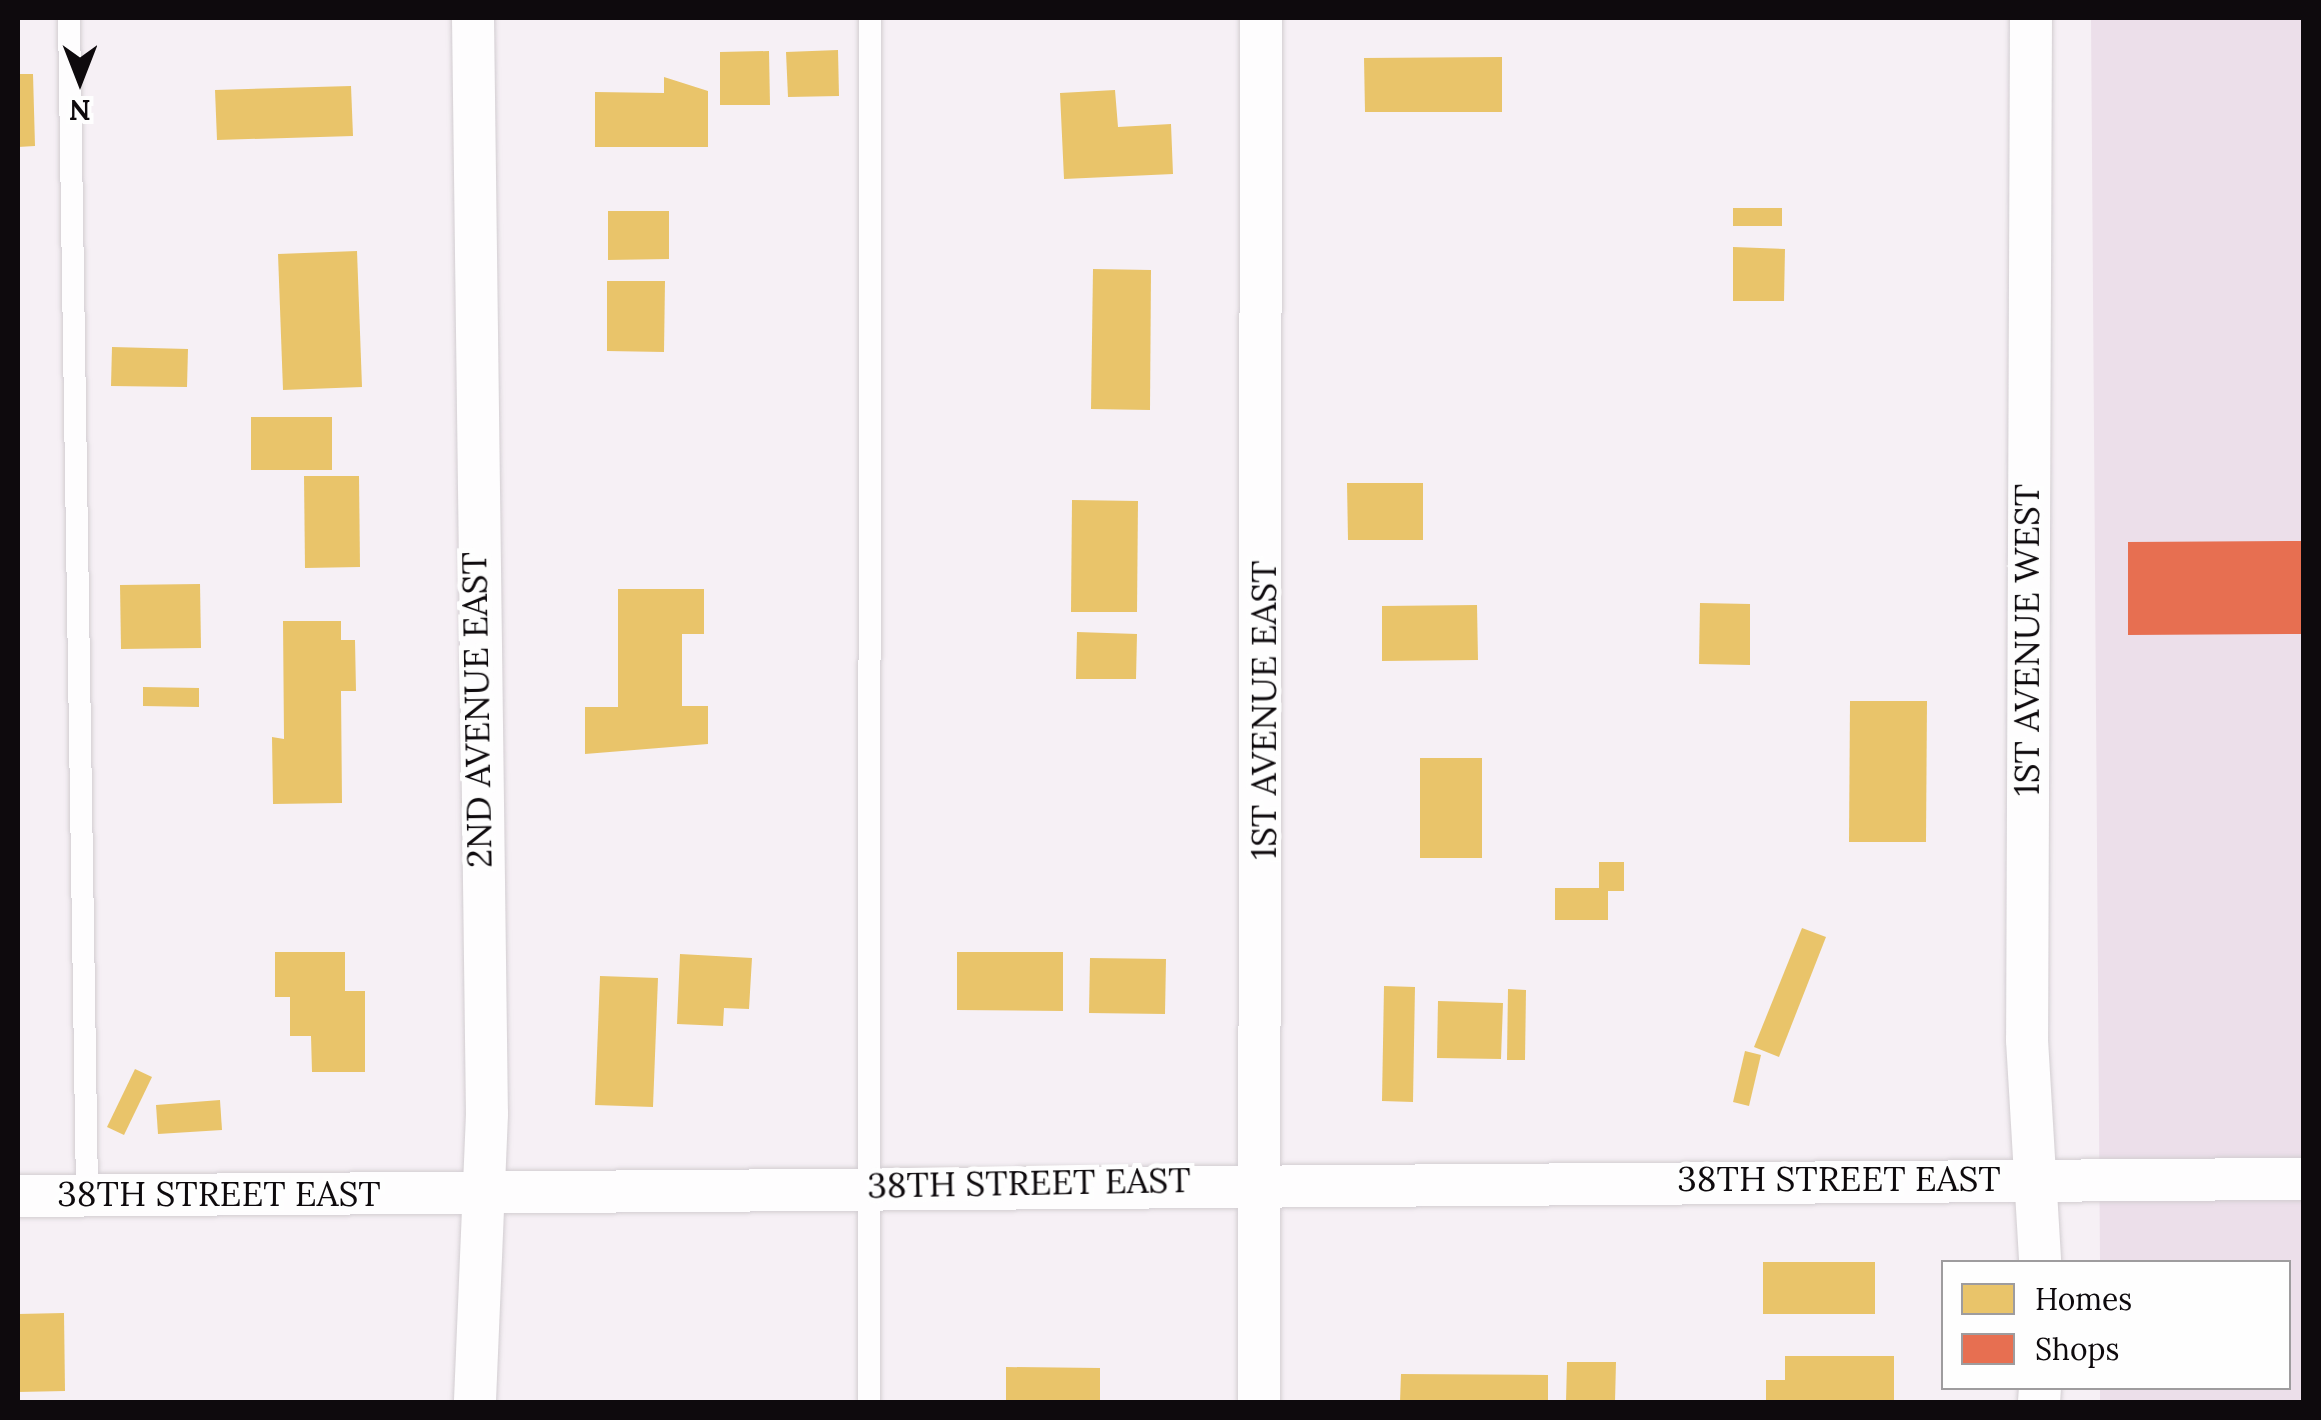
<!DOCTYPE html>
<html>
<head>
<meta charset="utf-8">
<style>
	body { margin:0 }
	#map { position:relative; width:2321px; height:1420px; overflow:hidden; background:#f6f0f5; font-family:Lora,serif }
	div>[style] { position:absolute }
	.built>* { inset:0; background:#ecdfea }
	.homes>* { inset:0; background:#e9c46a }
	.shops>* { inset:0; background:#e76f51 }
	.roads { filter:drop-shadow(0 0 2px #d2cdd1) drop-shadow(0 0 2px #d2cdd1) }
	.service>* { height:22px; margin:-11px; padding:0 11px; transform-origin:11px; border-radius:11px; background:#fefdfe }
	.minor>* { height:42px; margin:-21px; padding:0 21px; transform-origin:21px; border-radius:21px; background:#fefdfe }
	span { translate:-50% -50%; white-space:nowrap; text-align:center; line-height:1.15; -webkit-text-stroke:10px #fefefe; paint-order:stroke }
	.street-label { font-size:35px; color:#0e0a0d }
	.frame { position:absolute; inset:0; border:20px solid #0e0a0d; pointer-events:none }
	.legend { position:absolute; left:1941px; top:1260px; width:350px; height:130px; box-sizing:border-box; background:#fefefe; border:2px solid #9e9c9e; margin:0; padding:12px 18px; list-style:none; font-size:30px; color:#0e0a0d }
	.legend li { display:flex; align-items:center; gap:20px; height:50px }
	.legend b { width:50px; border:2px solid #9e9c9e }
	.north { position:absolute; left:30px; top:30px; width:100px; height:100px; -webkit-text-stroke:8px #fefefe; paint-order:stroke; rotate:180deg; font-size:28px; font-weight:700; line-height:40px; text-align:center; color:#0e0a0d }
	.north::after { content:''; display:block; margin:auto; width:35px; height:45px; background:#0e0a0d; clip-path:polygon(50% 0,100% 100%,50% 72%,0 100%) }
</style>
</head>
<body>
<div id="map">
	<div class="built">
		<div style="clip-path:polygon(2091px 18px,2303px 18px,2303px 1402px,2100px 1402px,2100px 1388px,2288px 1388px,2288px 1262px,2100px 1262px)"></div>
	</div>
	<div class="homes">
		<div style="clip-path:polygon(838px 50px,839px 96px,788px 97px,786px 52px)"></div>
		<div style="clip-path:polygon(769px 51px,770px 105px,720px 105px,720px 52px)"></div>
		<div style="clip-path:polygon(1502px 57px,1502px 112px,1365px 112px,1364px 58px)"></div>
		<div style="clip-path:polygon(18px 74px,33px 74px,35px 146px,18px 147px)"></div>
		<div style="clip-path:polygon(664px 77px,708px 91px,708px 147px,595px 147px,595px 92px,664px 93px)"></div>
		<div style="clip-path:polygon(351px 86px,353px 136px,217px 140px,215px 90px)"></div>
		<div style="clip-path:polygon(1115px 90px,1118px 127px,1171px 124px,1173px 174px,1064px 179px,1060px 93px)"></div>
		<div style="clip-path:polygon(1733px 208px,1782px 208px,1782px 226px,1733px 226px)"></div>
		<div style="clip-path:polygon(608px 211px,669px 211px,669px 259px,608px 260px)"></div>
		<div style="clip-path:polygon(1733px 247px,1785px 249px,1784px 301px,1733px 301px)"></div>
		<div style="clip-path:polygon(357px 251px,362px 387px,283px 390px,278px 254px)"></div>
		<div style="clip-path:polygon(1093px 269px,1151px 270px,1150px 410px,1091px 409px)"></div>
		<div style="clip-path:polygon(607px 281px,665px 281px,664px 352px,607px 351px)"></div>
		<div style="clip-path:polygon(112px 347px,188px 349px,187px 387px,111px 386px)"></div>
		<div style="clip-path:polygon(251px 417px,332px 417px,332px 470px,251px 470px)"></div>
		<div style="clip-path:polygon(304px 476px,359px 476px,360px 567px,305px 568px)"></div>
		<div style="clip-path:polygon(1347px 483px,1423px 483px,1423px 540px,1348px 540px)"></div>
		<div style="clip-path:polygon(1072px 500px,1138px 501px,1137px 612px,1071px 612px)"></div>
		<div style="clip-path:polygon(200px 584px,201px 648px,121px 649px,120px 585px)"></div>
		<div style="clip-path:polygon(618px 589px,704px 589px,704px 634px,682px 634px,682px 706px,708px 706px,708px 744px,585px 754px,585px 707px,618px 707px)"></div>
		<div style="clip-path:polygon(1700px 603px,1750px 604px,1750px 665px,1699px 664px)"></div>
		<div style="clip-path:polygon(1477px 605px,1478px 660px,1382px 661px,1382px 606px)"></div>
		<div style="clip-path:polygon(283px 621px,341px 621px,341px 640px,355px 640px,356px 691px,341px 691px,342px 803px,273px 804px,272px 737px,284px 739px)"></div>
		<div style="clip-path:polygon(1077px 632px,1137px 634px,1136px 679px,1076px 679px)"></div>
		<div style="clip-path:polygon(143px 687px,199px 688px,199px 707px,143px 706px)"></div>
		<div style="clip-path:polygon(1850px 701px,1927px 701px,1926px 842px,1849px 842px)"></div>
		<div style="clip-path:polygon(1420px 758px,1482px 758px,1482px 858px,1420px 858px)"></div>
		<div style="clip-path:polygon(1599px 862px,1624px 862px,1624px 891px,1608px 891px,1608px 920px,1555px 920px,1555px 888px,1599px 888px)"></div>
		<div style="clip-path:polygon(1802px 928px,1826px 937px,1779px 1057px,1754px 1047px)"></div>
		<div style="clip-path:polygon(275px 952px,345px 952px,345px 991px,365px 991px,365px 1072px,312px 1072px,311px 1036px,290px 1036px,290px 997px,275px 997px)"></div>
		<div style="clip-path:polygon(957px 952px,1063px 952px,1063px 1011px,957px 1010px)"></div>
		<div style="clip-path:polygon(680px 954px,752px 958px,749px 1009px,724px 1008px,723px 1026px,677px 1024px)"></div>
		<div style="clip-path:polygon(1090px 958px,1166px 959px,1165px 1014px,1089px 1013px)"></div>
		<div style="clip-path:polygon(600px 976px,658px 978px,653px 1107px,595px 1105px)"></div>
		<div style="clip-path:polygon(1384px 986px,1415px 987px,1413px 1102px,1382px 1101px)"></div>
		<div style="clip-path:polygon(1508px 989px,1526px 990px,1525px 1060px,1507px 1060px)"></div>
		<div style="clip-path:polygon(1438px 1001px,1503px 1003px,1501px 1059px,1437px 1058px)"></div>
		<div style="clip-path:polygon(1745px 1051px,1761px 1055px,1749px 1106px,1733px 1102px)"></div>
		<div style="clip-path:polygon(135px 1069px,152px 1077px,124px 1135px,107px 1127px)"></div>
		<div style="clip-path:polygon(220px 1100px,222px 1130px,158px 1134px,156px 1105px)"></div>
		<div style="clip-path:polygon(1763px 1262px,1875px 1262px,1875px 1314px,1763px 1314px)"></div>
		<div style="clip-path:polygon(64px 1313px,65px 1391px,18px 1392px,18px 1314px)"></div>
		<div style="clip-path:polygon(1785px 1356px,1894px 1356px,1894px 1402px,1766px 1402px,1766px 1380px,1785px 1380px)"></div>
		<div style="clip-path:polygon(1567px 1362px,1616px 1362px,1615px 1402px,1566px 1402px)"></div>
		<div style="clip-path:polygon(1006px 1367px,1100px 1368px,1100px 1402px,1006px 1402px)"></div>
		<div style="clip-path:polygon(1401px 1374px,1548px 1375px,1548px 1402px,1400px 1402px)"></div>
	</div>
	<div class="shops">
		<div style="clip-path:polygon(2304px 541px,2304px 634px,2128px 635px,2128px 542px)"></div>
	</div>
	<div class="roads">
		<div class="service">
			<div style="left:69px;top:18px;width:1177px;rotate:89.12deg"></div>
			<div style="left:869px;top:1402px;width:1384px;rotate:-89.96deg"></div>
		</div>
		<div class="minor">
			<div style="left:473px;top:18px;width:1096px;rotate:89.27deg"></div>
			<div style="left:487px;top:1114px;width:288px;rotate:92.4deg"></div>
			<div style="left:2031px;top:18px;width:1022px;rotate:90.22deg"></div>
			<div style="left:2027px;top:1040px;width:222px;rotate:86.6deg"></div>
			<div style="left:18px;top:1196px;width:2286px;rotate:-0.43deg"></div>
			<div style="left:1259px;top:1402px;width:1384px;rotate:-89.92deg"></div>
			<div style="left:2039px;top:1402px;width:14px;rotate:-86deg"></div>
		</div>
	</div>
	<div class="street-label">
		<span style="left:2027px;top:640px;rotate:-90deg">1ST AVENUE WEST</span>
		<span style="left:477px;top:710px;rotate:-91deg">2ND AVENUE EAST</span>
		<span style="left:1264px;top:710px;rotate:-90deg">1ST AVENUE EAST</span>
		<span style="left:1839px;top:1179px">38TH STREET EAST</span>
		<span style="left:1029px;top:1183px;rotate:-1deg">38TH STREET EAST</span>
		<span style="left:219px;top:1194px">38TH STREET EAST</span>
	</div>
	<div class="frame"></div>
	<ul class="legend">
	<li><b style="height:28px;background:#e9c46a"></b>Homes</li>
	<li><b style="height:28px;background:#e76f51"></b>Shops</li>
	</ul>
	<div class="north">N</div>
</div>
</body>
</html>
